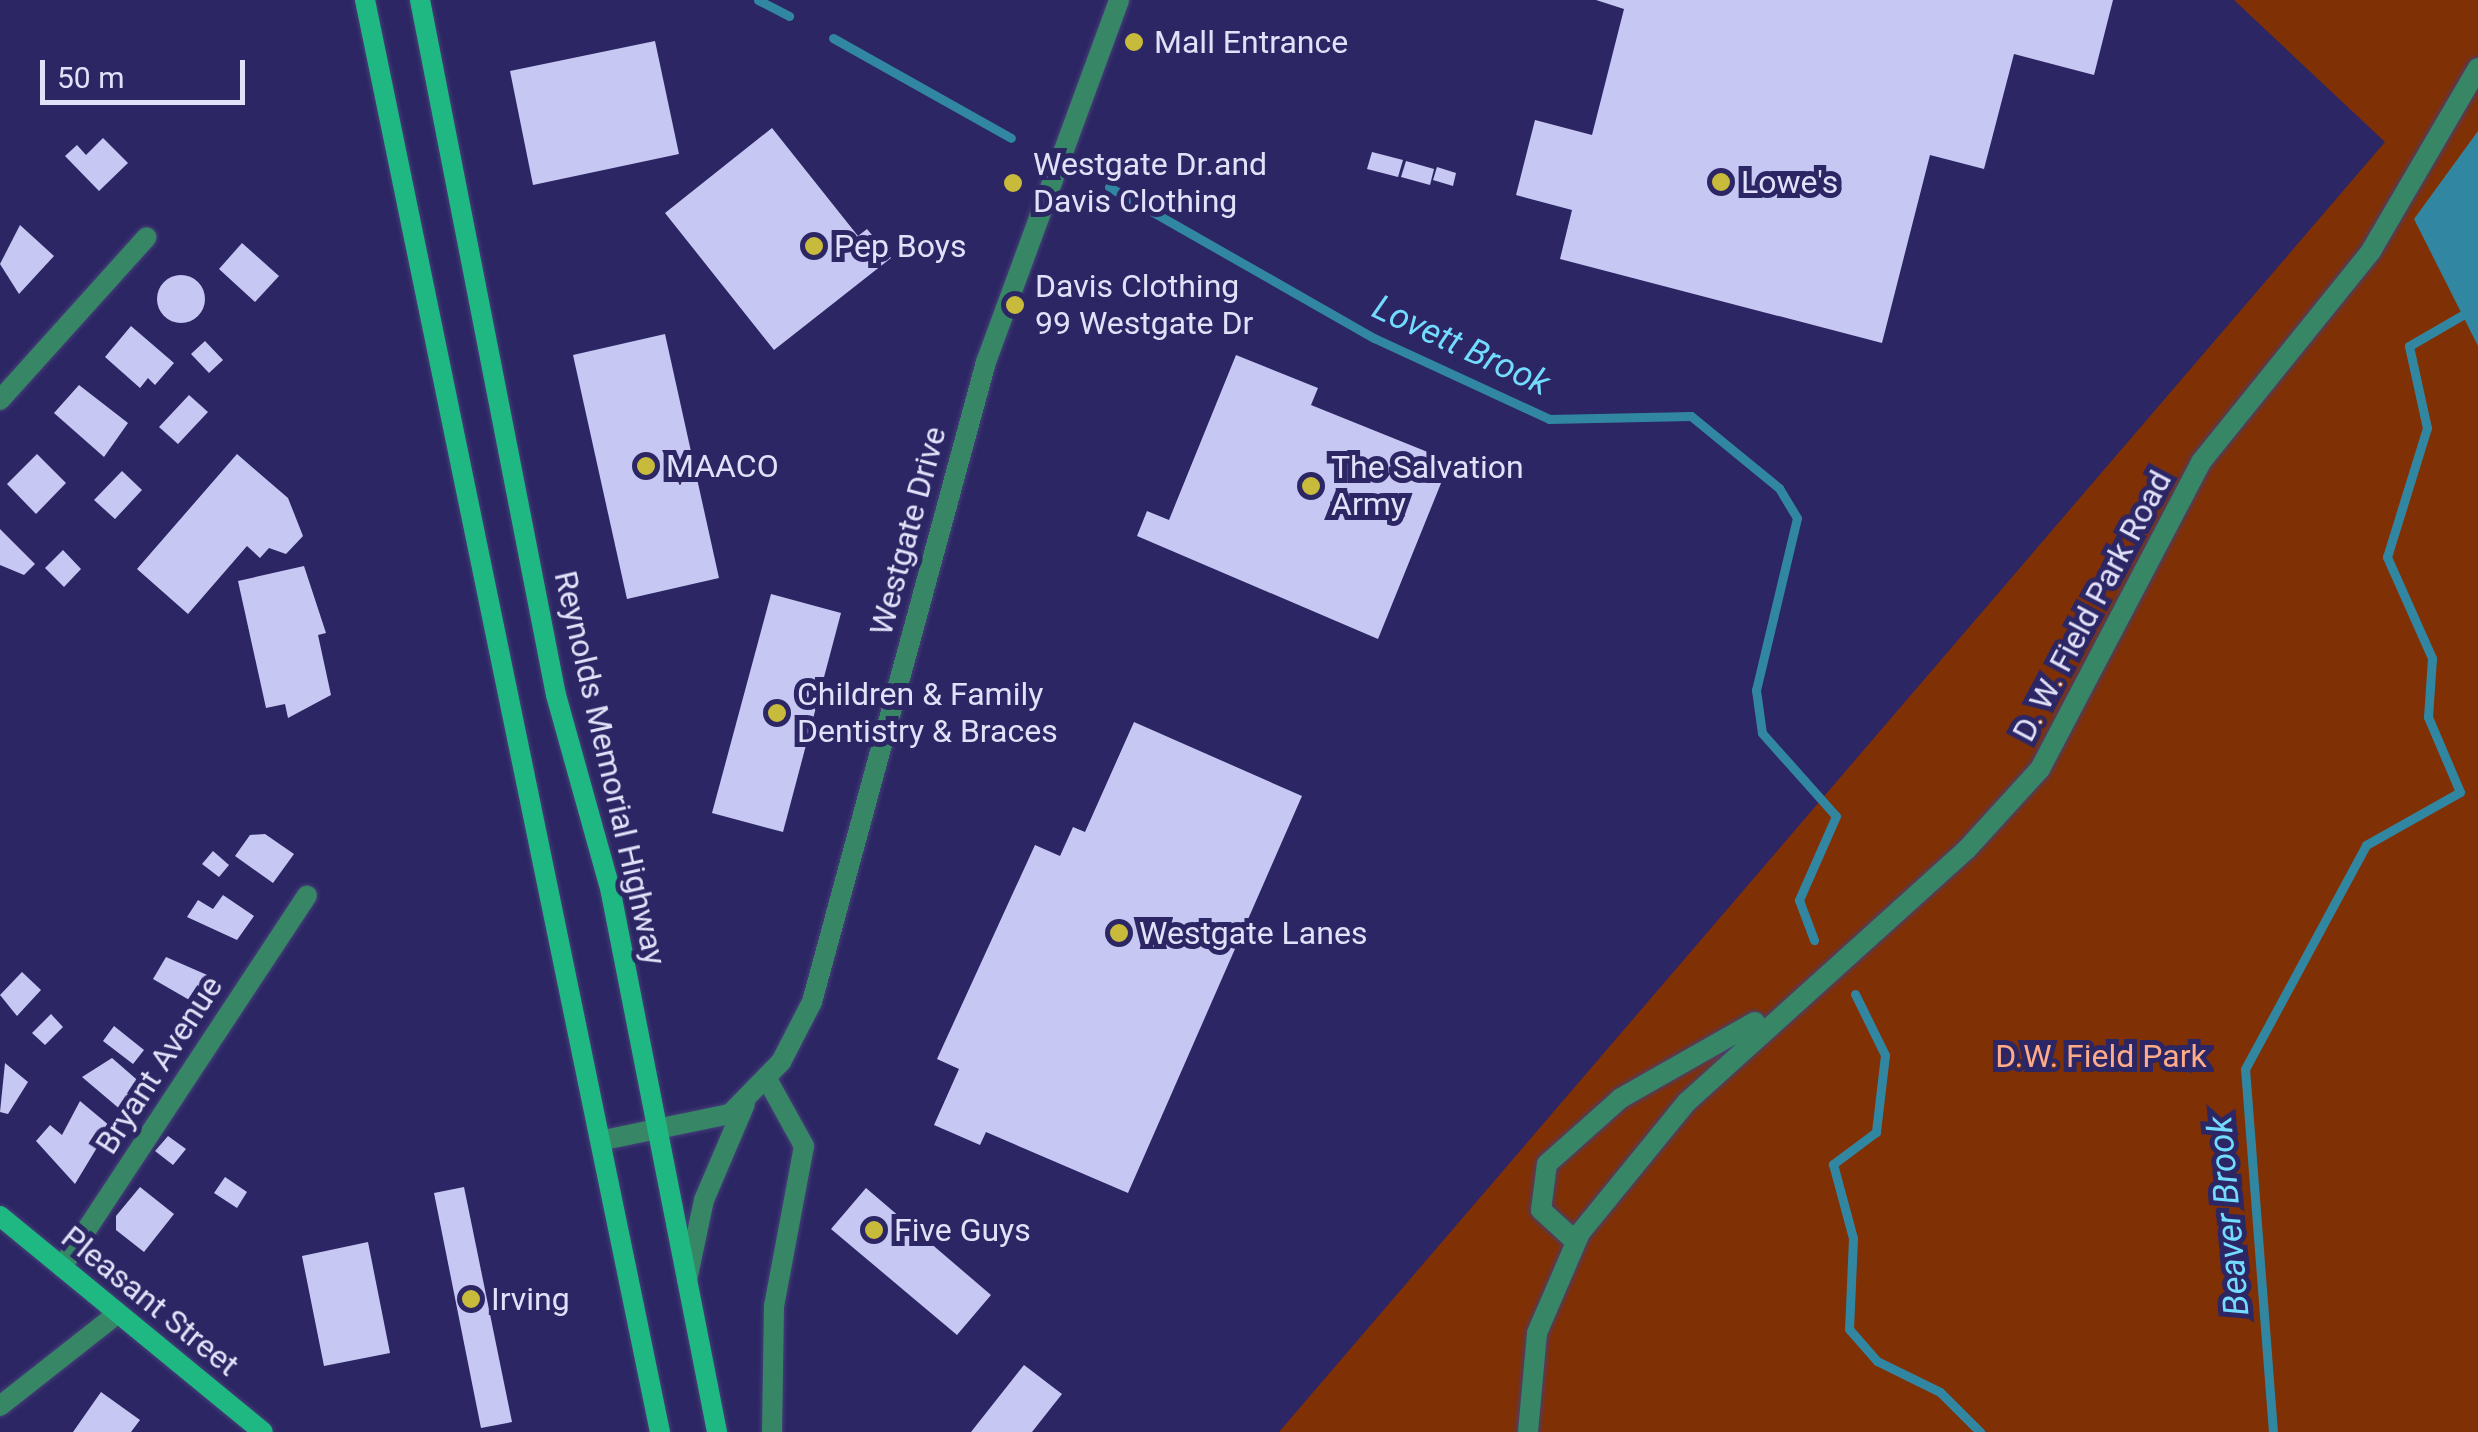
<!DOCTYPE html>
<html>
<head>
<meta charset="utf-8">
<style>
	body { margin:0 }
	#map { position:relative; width:2478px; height:1432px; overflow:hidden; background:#2c2664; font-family:Roboto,sans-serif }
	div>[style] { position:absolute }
	.green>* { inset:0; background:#803005 }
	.water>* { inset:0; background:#3186a2 }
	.stream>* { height:9px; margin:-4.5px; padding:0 4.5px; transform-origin:4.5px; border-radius:4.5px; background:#3186a2 }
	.building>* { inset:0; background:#c6c8f3 }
	.round { border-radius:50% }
	.roads { filter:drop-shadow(0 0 2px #454079) drop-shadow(0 0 2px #454079) }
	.minor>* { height:20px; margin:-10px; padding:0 10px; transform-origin:10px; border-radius:10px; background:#378766 }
	.secondary>* { height:20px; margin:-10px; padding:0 10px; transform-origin:10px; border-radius:10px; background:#1fb782 }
	.dots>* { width:28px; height:28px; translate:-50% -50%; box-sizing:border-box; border:5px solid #2c2664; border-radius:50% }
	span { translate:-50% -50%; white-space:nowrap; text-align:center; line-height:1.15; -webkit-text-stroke:10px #2c2664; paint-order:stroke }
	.poi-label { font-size:32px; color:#e1e2f9 }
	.left { translate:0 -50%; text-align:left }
	.street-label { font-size:32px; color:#e1e2f9 }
	.park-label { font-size:32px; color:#fdab89 }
	.water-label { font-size:35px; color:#73dbfe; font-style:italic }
	.scale { position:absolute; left:40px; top:60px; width:205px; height:45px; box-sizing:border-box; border:5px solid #e1e2f9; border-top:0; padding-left:12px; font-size:30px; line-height:35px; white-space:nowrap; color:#e1e2f9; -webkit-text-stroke:8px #2c2664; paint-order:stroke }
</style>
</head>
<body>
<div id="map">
	<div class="green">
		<div style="clip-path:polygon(2234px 0,2478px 0,2478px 1432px,1279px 1432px,2385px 142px)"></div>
	</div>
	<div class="water">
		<div style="clip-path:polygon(2478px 131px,2478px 346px,2414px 219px)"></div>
	</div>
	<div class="stream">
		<div style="left:758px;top:0;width:35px;rotate:27deg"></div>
		<div style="left:833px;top:38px;width:204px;rotate:29.3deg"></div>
		<div style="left:1109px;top:187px;width:305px;rotate:29.7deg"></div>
		<div style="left:1374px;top:338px;width:193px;rotate:24.8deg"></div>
		<div style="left:1549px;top:419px;width:142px;rotate:-1.2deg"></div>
		<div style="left:1691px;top:416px;width:114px;rotate:39.3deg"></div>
		<div style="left:1779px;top:488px;width:35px;rotate:59deg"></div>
		<div style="left:1797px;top:518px;width:177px;rotate:103.4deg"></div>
		<div style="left:1756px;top:690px;width:43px;rotate:82.1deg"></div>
		<div style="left:1762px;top:733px;width:111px;rotate:48.3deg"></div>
		<div style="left:1836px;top:816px;width:92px;rotate:113.8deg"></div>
		<div style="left:1799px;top:900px;width:43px;rotate:69.4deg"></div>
		<div style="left:1855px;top:994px;width:68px;rotate:63.8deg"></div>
		<div style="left:1885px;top:1055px;width:78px;rotate:96.7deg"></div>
		<div style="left:1876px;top:1132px;width:54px;rotate:143.3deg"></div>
		<div style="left:1833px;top:1164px;width:77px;rotate:74.9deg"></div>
		<div style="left:1853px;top:1238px;width:91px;rotate:92.5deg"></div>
		<div style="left:1849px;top:1329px;width:43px;rotate:48.8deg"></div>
		<div style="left:1877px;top:1361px;width:70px;rotate:26.2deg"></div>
		<div style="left:1940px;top:1392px;width:57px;rotate:45deg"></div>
		<div style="left:2273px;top:1432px;width:364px;rotate:-94.4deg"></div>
		<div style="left:2245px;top:1069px;width:255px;rotate:-61.6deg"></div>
		<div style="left:2366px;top:845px;width:108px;rotate:-29.4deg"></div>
		<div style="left:2460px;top:792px;width:82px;rotate:-113.1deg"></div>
		<div style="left:2428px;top:717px;width:59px;rotate:-86.1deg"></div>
		<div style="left:2432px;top:658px;width:111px;rotate:-114deg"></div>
		<div style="left:2387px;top:557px;width:135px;rotate:-72.8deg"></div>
		<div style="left:2427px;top:428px;width:84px;rotate:-102.4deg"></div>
		<div style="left:2409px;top:346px;width:80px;rotate:-30.1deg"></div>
	</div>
	<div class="building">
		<div style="clip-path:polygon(1596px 0,2113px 0,2094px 75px,2014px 54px,1984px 169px,1930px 155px,1882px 343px,1560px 259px,1572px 210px,1516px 195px,1535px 120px,1592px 135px,1624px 9px)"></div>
		<div style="clip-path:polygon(655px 41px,679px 154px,533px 185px,510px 71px)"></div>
		<div style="clip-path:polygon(772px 128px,858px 236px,867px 229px,891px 258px,774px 350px,665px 213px)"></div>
		<div style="clip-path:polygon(103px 138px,128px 163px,99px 191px,65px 156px,77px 145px,86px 155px)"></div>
		<div style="clip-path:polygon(1372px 152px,1403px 160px,1398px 177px,1367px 169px)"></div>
		<div style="clip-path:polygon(1406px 161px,1434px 169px,1430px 185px,1401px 177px)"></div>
		<div style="clip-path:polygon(1437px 167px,1456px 173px,1453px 186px,1433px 180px)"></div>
		<div style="clip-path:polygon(20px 225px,54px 256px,19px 294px,0 264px)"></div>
		<div style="clip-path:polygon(242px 243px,279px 276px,255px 302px,219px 269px)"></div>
		<div class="round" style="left:157px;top:275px;width:48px;height:48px"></div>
		<div style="clip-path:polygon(131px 326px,174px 363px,155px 385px,148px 378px,140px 388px,105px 357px)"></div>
		<div style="clip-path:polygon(665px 334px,719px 578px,627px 599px,573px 355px)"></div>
		<div style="clip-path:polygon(205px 341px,223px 360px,209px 373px,191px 354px)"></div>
		<div style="clip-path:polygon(1236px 355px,1318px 388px,1311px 405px,1450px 461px,1378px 639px,1137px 536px,1147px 511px,1169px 520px)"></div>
		<div style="clip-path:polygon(79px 385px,128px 423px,104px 457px,54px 413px)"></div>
		<div style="clip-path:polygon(189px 395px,208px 412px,178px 444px,159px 427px)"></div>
		<div style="clip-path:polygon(37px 454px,66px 483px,36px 514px,7px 484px)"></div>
		<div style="clip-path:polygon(237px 454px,288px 498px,303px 536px,286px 554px,269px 548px,260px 558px,247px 546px,188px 614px,137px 569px)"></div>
		<div style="clip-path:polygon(122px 471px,142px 490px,115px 519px,94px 500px)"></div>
		<div style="clip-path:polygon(0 529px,35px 564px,24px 575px,0 565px)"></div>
		<div style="clip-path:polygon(63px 550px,81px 569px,64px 587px,45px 568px)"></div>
		<div style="clip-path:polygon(304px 566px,326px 633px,318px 635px,331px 695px,288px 718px,285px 704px,266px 708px,238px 581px)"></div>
		<div style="clip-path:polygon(771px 594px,841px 613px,783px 832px,712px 813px)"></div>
		<div style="clip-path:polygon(1134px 722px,1302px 796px,1128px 1193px,986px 1132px,980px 1145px,934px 1125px,959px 1069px,937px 1059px,1035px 845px,1060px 856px,1073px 827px,1085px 832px)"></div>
		<div style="clip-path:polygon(265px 834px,294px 854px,273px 883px,235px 856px,250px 835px)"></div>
		<div style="clip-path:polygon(213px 851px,229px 865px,219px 877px,202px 864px)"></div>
		<div style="clip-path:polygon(223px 895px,254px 916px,237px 940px,187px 917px,198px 900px,213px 909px)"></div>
		<div style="clip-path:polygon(166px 957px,214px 978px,198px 1005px,153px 979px)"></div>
		<div style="clip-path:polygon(22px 972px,41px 990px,17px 1016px,0 995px)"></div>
		<div style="clip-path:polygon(51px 1014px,63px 1027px,45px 1045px,32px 1033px)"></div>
		<div style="clip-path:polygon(114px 1026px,144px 1050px,133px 1064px,103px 1041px)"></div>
		<div style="clip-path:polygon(112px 1058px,143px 1085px,121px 1110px,82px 1077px)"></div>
		<div style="clip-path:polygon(5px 1063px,28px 1082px,8px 1114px,0 1112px)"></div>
		<div style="clip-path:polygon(80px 1101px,110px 1126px,75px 1184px,36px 1141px,50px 1125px,62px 1135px)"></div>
		<div style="clip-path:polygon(168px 1136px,186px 1149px,173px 1165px,155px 1151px)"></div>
		<div style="clip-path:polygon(225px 1177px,247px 1192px,237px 1208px,214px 1193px)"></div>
		<div style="clip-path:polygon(140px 1187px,174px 1214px,144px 1252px,116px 1230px,116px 1216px)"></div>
		<div style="clip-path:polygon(464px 1187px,512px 1422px,481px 1428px,434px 1193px)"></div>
		<div style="clip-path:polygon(866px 1188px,991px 1295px,957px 1335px,831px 1229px)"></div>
		<div style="clip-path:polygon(368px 1242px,390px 1353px,324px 1366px,302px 1256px)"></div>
		<div style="clip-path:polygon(1024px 1365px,1062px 1394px,1032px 1432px,971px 1432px)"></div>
		<div style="clip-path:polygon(101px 1392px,140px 1420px,131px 1432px,73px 1432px)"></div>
	</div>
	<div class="roads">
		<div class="minor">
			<div style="left:0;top:400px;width:219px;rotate:-48deg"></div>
			<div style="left:767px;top:1079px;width:77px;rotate:61.1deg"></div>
			<div style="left:804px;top:1146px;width:163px;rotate:100.6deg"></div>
			<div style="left:774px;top:1306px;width:126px;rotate:90.9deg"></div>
			<div style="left:604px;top:1140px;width:129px;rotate:-11.7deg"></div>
			<div style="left:730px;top:1114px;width:73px;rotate:-45.6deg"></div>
			<div style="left:781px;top:1062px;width:68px;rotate:-62.7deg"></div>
			<div style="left:812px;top:1002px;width:663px;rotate:-74.79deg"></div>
			<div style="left:986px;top:362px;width:386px;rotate:-69.8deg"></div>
			<div style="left:1575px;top:1241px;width:46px;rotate:-137.6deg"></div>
			<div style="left:1541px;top:1210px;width:46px;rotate:-82.6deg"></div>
			<div style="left:1547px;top:1164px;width:99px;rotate:-41.7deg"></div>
			<div style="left:1621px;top:1098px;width:154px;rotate:-29.6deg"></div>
			<div style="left:62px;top:1267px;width:445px;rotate:-56.6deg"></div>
			<div style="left:687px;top:1280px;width:82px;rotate:-78deg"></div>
			<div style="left:704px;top:1200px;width:104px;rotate:-66.9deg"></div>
			<div style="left:0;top:1406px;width:150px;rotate:-38.2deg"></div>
			<div style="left:1528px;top:1432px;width:99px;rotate:-84.8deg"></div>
			<div style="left:1537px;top:1333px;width:109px;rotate:-66.7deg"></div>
			<div style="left:1580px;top:1233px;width:169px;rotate:-50.8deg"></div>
			<div style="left:1687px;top:1102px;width:377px;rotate:-42.1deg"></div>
			<div style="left:1967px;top:849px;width:108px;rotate:-47.6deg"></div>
			<div style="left:2040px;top:769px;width:347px;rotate:-62.3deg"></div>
			<div style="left:2201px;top:462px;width:271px;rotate:-51.1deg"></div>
			<div style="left:2371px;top:251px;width:212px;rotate:-59.7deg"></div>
		</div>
		<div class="secondary">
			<div style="left:365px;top:0;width:1462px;rotate:78.36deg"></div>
			<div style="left:420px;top:0;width:708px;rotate:78.93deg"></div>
			<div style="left:556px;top:695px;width:200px;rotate:74.4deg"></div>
			<div style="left:610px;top:888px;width:554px;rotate:78.87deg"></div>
			<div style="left:0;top:1216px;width:340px;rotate:39.4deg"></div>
		</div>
	</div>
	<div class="dots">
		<div style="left:1134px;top:42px;background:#c8bb3b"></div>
		<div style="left:1721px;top:182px;background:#c8bb3b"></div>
		<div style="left:1013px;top:183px;background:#c8bb3b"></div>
		<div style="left:814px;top:246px;background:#c8bb3b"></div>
		<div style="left:1015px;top:305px;background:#c8bb3b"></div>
		<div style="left:646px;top:466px;background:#c8bb3b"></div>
		<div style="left:1311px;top:486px;background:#c8bb3b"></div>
		<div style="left:777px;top:713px;background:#c8bb3b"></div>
		<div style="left:1119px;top:933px;background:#c8bb3b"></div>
		<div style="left:874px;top:1230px;background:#c8bb3b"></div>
		<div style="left:471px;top:1299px;background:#c8bb3b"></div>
	</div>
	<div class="poi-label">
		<span class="left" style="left:1154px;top:42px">Mall Entrance</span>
		<span class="left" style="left:1033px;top:183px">Westgate Dr.and<br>Davis Clothing</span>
		<span class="left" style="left:1741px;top:182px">Lowe's</span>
		<span class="left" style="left:834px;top:246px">Pep Boys</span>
		<span class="left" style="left:1035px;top:305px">Davis Clothing<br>99 Westgate Dr</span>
		<span class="left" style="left:666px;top:466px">MAACO</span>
		<span class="left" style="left:1331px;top:486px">The Salvation<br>Army</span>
		<span class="left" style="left:797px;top:713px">Children &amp; Family<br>Dentistry &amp; Braces</span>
		<span class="left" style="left:1139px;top:933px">Westgate Lanes</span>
		<span class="left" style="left:894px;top:1230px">Five Guys</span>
		<span class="left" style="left:491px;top:1299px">Irving</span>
	</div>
	<div class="street-label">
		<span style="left:908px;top:531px;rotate:-75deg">Westgate Drive</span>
		<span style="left:2092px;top:606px;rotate:-62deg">D. W. Field Park Road</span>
		<span style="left:610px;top:768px;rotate:77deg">Reynolds Memorial Highway</span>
		<span style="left:159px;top:1065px;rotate:-57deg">Bryant Avenue</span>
		<span style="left:150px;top:1301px;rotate:39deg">Pleasant Street</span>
	</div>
	<div class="park-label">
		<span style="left:2101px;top:1056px">D.W. Field Park</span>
	</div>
	<div class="water-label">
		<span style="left:1461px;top:346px;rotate:25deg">Lovett Brook</span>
		<span style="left:2229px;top:1216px;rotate:-95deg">Beaver Brook</span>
	</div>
	<div class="scale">50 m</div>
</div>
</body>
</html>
